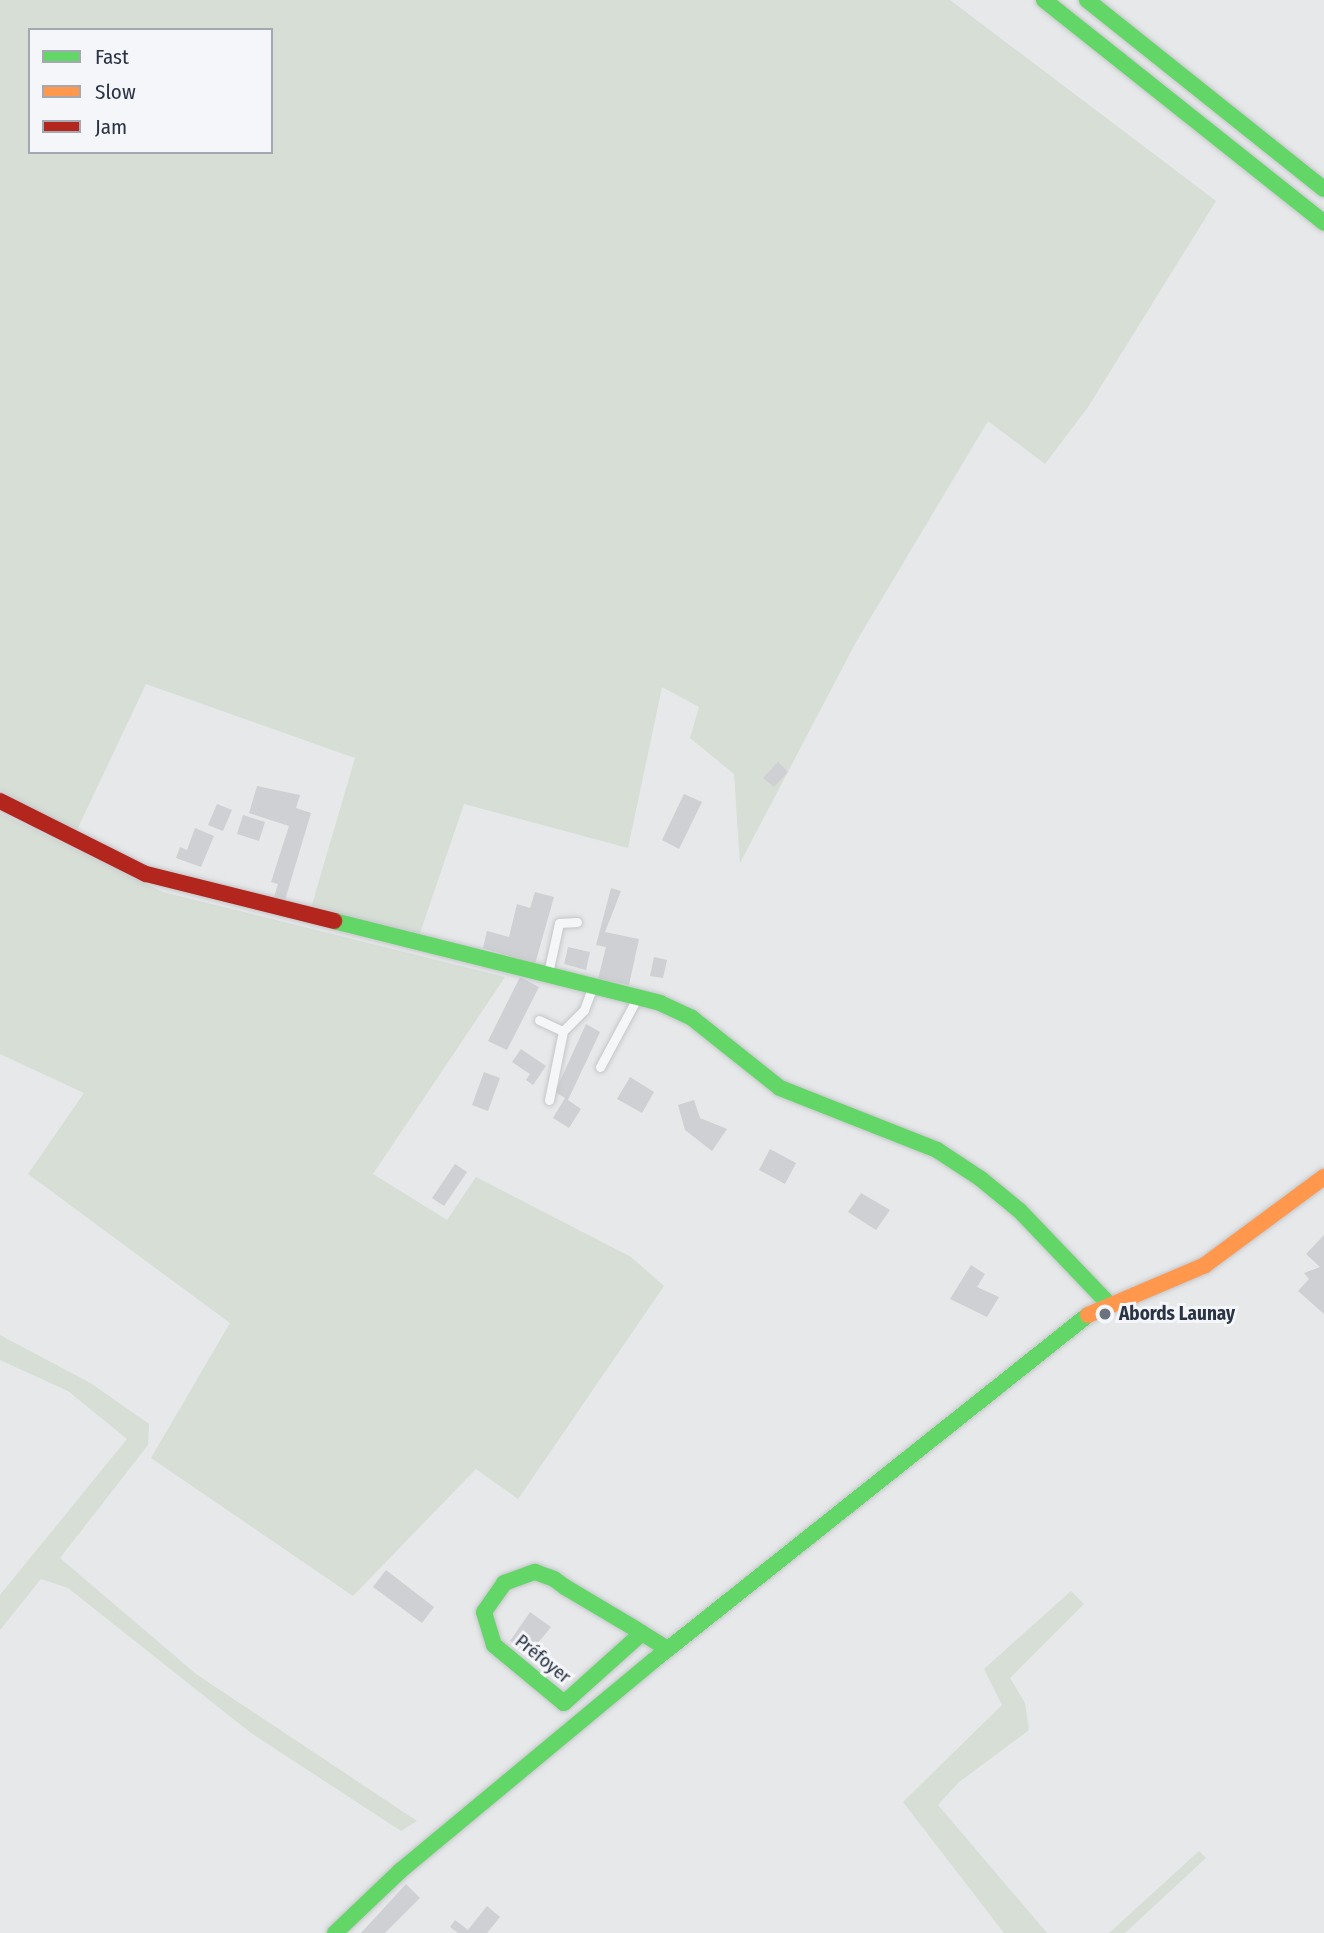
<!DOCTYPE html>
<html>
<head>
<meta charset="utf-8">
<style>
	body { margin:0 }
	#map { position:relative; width:1324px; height:1933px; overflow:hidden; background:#e6e8ea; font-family:"Fira Sans Condensed",sans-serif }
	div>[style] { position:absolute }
	.green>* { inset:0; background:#d6ded6 }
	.building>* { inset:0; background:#ced0d3 }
	.roads { filter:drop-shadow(0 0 2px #c4c6c8) drop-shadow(0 0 2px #c4c6c8) }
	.lane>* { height:9px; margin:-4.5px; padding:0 4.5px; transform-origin:4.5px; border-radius:4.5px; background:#f5f6f7 }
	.fast>* { height:16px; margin:-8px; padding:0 8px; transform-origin:8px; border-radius:8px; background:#63d668 }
	.slow>* { height:16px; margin:-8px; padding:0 8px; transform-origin:8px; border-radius:8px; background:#ff974d }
	.jam>* { height:16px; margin:-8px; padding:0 8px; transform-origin:8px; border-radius:8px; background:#b3261e }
	.dots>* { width:19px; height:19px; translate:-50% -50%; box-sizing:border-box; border:4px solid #f4f6f9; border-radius:50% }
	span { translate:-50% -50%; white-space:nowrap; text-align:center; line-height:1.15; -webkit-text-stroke:6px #f4f6f9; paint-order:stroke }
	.poi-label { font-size:19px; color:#2b3445; font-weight:700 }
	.left { translate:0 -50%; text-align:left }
	.street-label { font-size:19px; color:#2b3445 }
	.legend { position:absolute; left:28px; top:28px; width:245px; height:126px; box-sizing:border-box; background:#f4f6f9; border:2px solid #a4a8b1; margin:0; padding:9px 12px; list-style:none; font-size:21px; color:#2b3445 }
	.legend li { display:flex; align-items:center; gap:14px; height:35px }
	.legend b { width:35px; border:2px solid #a4a8b1 }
</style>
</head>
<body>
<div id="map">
	<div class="green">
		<div style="clip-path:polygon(evenodd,0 0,950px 0,1216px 201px,1088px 407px,1045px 464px,988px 421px,856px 642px,740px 863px,734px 774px,690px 738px,699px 707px,662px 687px,628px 848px,464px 804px,419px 936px,311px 908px,355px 758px,146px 684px,76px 832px,0 790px,0 0,30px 30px,271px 30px,271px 152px,30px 152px,30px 30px)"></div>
		<div style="clip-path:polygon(0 813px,163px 892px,505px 977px,373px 1174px,447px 1220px,476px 1177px,631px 1257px,664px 1286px,518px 1499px,476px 1469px,353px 1596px,151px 1458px,230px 1323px,28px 1174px,84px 1093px,0 1054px)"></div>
		<div style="clip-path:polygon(0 1335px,92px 1384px,149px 1424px,148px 1445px,60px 1558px,196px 1674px,417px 1821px,401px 1831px,251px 1733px,68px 1588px,41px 1579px,0 1630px,0 1595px,127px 1439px,68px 1391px,0 1360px)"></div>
		<div style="clip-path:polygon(1071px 1591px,1084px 1604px,1010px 1678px,1025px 1703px,1029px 1730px,959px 1782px,938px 1805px,1047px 1933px,1004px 1933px,903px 1802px,1002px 1705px,984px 1669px)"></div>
		<div style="clip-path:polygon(1199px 1851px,1206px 1858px,1125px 1933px,1109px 1933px)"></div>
	</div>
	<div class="building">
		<div style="clip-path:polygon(778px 762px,788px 772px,774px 787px,763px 778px)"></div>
		<div style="clip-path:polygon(257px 786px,300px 795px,296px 808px,311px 813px,285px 900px,274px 897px,278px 884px,271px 882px,289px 826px,249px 813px)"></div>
		<div style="clip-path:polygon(684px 794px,702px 802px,679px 849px,662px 840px)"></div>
		<div style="clip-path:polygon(217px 804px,232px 810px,223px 831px,208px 825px)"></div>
		<div style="clip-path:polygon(243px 815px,265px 822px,259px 841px,237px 834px)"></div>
		<div style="clip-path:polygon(195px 828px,214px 836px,201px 867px,176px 858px,180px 847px,187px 850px)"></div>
		<div style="clip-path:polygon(611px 888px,621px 891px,605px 932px,639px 939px,629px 985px,598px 979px,606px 947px,596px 945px)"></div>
		<div style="clip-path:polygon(535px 892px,554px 897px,535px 964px,483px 948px,487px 931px,509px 937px,517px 904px,530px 908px)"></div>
		<div style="clip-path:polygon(568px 947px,590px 952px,586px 970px,564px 964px)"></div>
		<div style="clip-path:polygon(654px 957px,667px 960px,663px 978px,650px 976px)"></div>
		<div style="clip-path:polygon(520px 977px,539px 987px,507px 1050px,488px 1041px)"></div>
		<div style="clip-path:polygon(586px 1024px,600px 1032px,568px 1100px,581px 1109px,569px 1128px,553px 1118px,565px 1098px,555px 1092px)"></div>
		<div style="clip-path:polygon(521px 1049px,546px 1066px,533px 1085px,526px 1080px,530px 1074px,512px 1062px)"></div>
		<div style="clip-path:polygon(484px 1072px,500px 1078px,488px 1111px,472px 1105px)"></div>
		<div style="clip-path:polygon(630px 1077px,654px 1092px,642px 1113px,617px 1099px)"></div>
		<div style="clip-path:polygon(694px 1100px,700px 1118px,727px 1129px,712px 1151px,685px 1130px,678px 1105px)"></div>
		<div style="clip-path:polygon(770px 1149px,796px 1163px,785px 1184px,759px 1170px)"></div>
		<div style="clip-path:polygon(455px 1164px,467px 1172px,444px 1206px,432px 1198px)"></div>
		<div style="clip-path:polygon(861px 1193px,890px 1210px,876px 1230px,848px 1212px)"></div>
		<div style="clip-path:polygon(1324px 1235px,1324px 1314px,1298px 1291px,1309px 1279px,1304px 1273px,1320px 1267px,1306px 1254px)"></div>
		<div style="clip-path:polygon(971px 1265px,985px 1274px,977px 1287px,999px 1297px,987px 1317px,950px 1299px)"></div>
		<div style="clip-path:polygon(386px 1570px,434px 1607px,422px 1623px,373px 1587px)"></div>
		<div style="clip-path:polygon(530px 1612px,551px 1627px,529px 1654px,510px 1641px)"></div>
		<div style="clip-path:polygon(406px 1884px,420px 1898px,385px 1933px,361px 1933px)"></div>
		<div style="clip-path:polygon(487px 1906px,500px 1917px,487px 1933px,458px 1933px,450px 1927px,455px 1920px,468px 1930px)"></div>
	</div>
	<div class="roads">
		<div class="lane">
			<div style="left:548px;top:973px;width:51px;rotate:-77.6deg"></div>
			<div style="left:559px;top:923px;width:18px;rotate:-3deg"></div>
			<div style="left:539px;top:1020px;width:26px;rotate:25deg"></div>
			<div style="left:600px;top:1067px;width:78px;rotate:-61.8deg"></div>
			<div style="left:549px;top:1100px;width:70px;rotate:-78.5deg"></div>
			<div style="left:563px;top:1031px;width:30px;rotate:-45deg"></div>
			<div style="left:584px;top:1010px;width:23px;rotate:-70deg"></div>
		</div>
		<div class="fast">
			<div style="left:1044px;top:0;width:358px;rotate:38.5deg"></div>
			<div style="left:1087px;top:0;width:303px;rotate:38.6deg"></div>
			<div style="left:334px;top:921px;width:336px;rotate:14.1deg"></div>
			<div style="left:660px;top:1003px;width:35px;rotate:25deg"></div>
			<div style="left:692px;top:1018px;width:112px;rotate:38.5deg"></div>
			<div style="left:780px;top:1088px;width:169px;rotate:21.5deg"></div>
			<div style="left:937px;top:1150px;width:53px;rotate:33.4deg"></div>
			<div style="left:981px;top:1179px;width:50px;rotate:39.4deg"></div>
			<div style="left:1020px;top:1211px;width:126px;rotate:46.3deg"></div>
			<div style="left:642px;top:1633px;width:105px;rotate:138.1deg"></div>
			<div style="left:564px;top:1703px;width:91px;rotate:-140.4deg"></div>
			<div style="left:494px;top:1645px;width:34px;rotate:-107deg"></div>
			<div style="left:484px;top:1612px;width:35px;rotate:-55deg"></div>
			<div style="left:504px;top:1583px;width:33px;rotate:-20deg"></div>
			<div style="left:535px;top:1572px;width:20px;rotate:20deg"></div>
			<div style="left:554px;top:1579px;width:14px;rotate:36deg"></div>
			<div style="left:565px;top:1587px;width:80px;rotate:30.7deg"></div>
			<div style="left:634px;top:1628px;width:40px;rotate:32deg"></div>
			<div style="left:335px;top:1933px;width:90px;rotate:-43.6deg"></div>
			<div style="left:400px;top:1871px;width:329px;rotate:-39.7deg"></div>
			<div style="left:653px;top:1661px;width:556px;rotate:-38.5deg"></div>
		</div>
		<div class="slow">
			<div style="left:1088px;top:1315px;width:127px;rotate:-23.1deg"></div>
			<div style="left:1205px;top:1265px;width:148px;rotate:-36.5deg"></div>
		</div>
		<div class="jam">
			<div style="left:0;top:801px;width:163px;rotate:26.6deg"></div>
			<div style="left:146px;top:874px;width:194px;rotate:14deg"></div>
		</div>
	</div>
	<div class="dots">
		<div style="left:1105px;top:1314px;background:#6c737f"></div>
	</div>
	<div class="poi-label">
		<span class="left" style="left:1119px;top:1314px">Abords Launay</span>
	</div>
	<div class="street-label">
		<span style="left:543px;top:1659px;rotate:39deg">Préfoyer</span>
	</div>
	<ul class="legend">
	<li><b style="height:9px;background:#63d668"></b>Fast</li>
	<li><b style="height:9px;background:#ff974d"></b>Slow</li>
	<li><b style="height:9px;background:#b3261e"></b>Jam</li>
	</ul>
</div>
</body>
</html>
